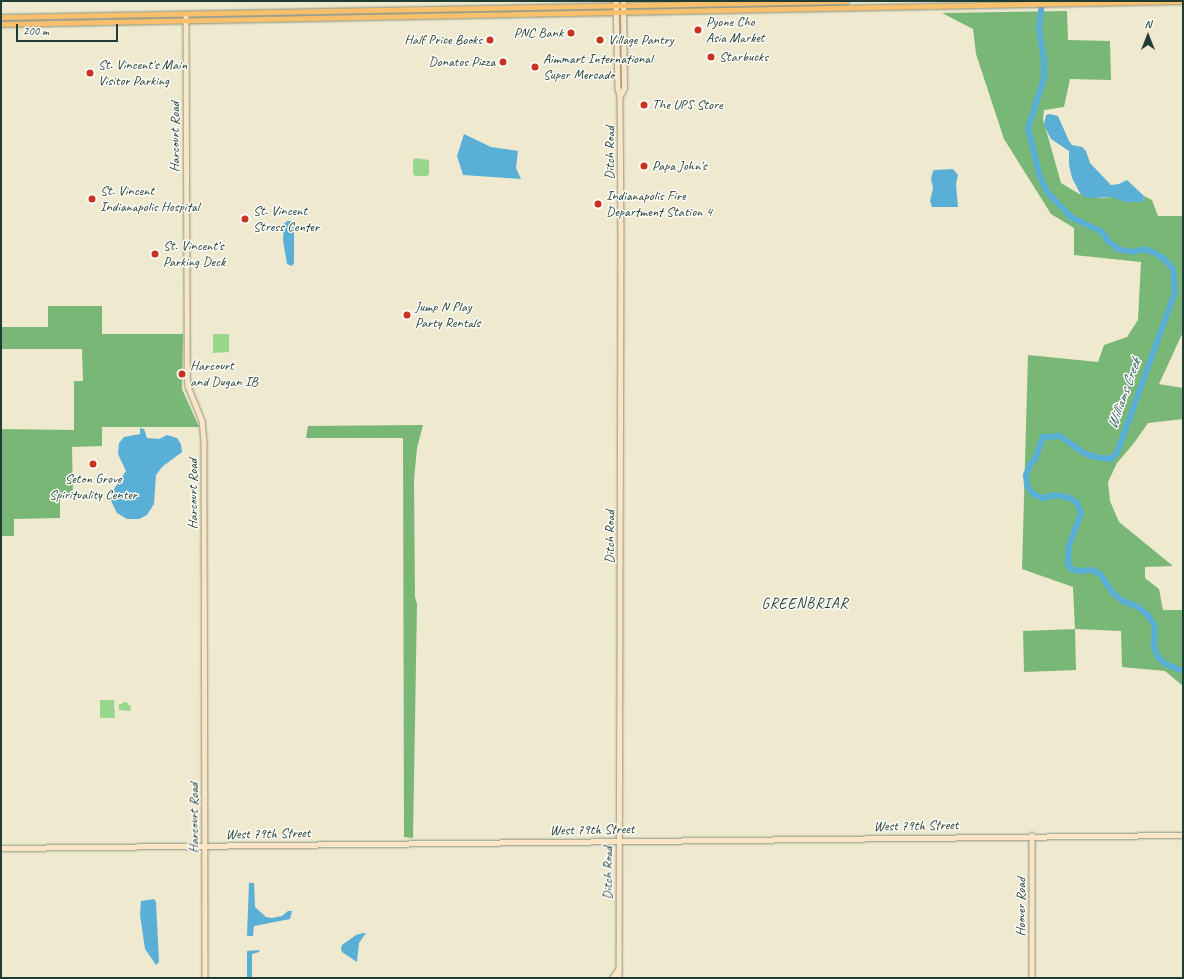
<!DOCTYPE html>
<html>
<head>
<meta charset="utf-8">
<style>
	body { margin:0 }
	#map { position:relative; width:1184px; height:979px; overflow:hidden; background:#efe9cf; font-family:Caveat,sans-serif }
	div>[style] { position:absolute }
	.green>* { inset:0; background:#97d68b }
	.forest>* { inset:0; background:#79b777 }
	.water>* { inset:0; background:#5aafd6 }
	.river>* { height:6px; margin:-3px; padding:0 3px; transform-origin:3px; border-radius:3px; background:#5aafd6 }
	.roads { filter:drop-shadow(0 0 1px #879382) drop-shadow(0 0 1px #879382) }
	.secondary>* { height:4.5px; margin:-2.25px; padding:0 2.25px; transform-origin:2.25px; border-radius:2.25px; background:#fce5c4 }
	.primary>* { height:5px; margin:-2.5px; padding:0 2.5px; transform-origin:2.5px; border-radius:2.5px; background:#f8bf6c }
	.dots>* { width:11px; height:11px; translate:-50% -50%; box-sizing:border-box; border:2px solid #fdfcf7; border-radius:50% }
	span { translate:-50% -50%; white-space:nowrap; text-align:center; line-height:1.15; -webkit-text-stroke:3px #fdfcf7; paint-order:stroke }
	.poi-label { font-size:14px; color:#1f3d34 }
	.left { translate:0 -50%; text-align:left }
	.right { translate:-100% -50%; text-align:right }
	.street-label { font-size:14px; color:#1f3d34 }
	.water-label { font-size:15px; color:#315f65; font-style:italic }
	.neighbourhood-label { font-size:15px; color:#1f3d34; letter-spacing:1px }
	.frame { position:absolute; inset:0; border:2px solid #1f3d34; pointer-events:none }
	.north { position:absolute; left:1128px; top:16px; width:40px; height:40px; -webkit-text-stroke:3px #fdfcf7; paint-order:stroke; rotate:0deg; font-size:11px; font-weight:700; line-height:16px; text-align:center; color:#1f3d34 }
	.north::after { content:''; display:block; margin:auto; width:14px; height:18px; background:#1f3d34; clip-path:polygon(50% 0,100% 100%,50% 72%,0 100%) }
	.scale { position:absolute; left:16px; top:24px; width:102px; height:18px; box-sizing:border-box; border:2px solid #1f3d34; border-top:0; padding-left:5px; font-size:12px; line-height:14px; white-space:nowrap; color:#1f3d34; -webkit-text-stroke:3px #fdfcf7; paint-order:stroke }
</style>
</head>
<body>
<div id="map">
	<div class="green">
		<div style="clip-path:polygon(415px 158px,429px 160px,429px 174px,427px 176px,415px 176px,413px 174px,413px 160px)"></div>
		<div style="clip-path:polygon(213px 334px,229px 334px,229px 352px,213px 353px)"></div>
		<div style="clip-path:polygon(100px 700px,114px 700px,115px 718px,100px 718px)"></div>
		<div style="clip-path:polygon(123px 702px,128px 703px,128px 705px,131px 705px,130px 711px,119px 710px,119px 704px,122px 704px)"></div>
	</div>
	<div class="forest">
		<div style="clip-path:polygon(1067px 11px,1068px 40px,1110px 41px,1111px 80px,1070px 79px,1064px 107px,1044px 110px,1043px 119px,1061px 183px,1081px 195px,1101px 198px,1112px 197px,1143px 202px,1144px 196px,1152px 200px,1158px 216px,1183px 216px,1183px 332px,1159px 384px,1183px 388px,1183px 419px,1148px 423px,1134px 443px,1117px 463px,1108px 482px,1110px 501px,1119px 522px,1173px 566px,1145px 567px,1145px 578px,1159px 589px,1163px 610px,1183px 610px,1183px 574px,1183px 686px,1165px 671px,1122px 667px,1121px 631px,1075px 629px,1076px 670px,1024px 672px,1023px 631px,1075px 629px,1073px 587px,1022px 569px,1028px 355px,1098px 362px,1104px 345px,1127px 337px,1138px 320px,1141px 262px,1074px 255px,1074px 228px,1051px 214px,1004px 139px,976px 54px,973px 29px,942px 13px)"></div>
		<div style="clip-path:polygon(48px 306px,102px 306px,102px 334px,183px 334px,182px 389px,199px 427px,102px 427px,102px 446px,72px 447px,73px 495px,60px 495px,60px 518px,14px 519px,14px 536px,1px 536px,1px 429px,74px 430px,74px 381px,83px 381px,82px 349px,1px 349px,1px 327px,48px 327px)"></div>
		<div style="clip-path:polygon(423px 425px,417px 448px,414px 480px,415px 597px,417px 604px,413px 838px,404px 837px,403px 438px,306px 438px,308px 426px)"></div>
	</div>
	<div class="water">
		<div style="clip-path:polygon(1050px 114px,1058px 116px,1069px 141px,1072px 145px,1082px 147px,1086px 151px,1090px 163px,1111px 185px,1119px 184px,1127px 180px,1144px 196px,1143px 202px,1125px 202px,1112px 197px,1089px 198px,1081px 195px,1072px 178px,1069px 165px,1069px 151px,1051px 139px,1044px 125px,1046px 115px)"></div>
		<div style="clip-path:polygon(464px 134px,491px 147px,518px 151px,516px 168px,521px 179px,463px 175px,457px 156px)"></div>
		<div style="clip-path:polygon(953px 169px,958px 175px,956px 184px,958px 207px,932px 207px,930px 201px,933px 188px,931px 179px,933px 171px,935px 170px)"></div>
		<div style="clip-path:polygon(287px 221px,291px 221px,294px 228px,294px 263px,292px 266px,287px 264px,283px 240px,284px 224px)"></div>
		<div style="clip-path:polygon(140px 428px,144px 429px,147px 438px,159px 439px,167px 435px,177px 438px,181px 444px,182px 452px,162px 467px,156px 475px,154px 504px,147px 515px,139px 519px,127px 519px,117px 513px,111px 501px,112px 492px,126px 471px,118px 454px,119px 443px,124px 437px,140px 434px)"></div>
		<div style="clip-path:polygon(249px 883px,254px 883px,255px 907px,266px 917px,272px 918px,282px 916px,288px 911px,292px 911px,290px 919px,254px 926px,253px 936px,247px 936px)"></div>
		<div style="clip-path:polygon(154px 899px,156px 902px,159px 962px,156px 965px,145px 949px,140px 915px,141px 901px)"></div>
		<div style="clip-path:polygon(363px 933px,366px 933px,359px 943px,357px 962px,342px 952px,341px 949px,342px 945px,356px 935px)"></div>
		<div style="clip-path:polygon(260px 950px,259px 952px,252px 954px,252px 978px,247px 978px,247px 951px)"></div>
	</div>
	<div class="river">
		<div style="left:1042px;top:1px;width:27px;rotate:96deg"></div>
		<div style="left:1039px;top:28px;width:32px;rotate:81deg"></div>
		<div style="left:1044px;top:60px;width:18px;rotate:90deg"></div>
		<div style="left:1044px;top:78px;width:52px;rotate:107.7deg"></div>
		<div style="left:1028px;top:128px;width:50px;rotate:76.2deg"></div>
		<div style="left:1040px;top:177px;width:18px;rotate:63deg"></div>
		<div style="left:1048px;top:193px;width:33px;rotate:46deg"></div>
		<div style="left:1071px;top:217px;width:34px;rotate:26deg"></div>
		<div style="left:1102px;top:232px;width:11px;rotate:56deg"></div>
		<div style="left:1108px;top:241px;width:13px;rotate:39deg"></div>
		<div style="left:1118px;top:249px;width:14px;rotate:12deg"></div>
		<div style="left:1132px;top:252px;width:12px;rotate:-14deg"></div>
		<div style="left:1144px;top:249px;width:12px;rotate:20deg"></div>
		<div style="left:1155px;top:253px;width:11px;rotate:34deg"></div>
		<div style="left:1164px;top:259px;width:13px;rotate:48deg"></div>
		<div style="left:1173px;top:269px;width:23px;rotate:85deg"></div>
		<div style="left:1175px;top:292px;width:171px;rotate:109.8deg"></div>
		<div style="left:1117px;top:453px;width:8px;rotate:135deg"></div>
		<div style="left:1111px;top:459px;width:17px;rotate:-173deg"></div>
		<div style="left:1094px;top:457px;width:11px;rotate:-158deg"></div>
		<div style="left:1084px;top:453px;width:29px;rotate:-145deg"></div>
		<div style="left:1060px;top:436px;width:17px;rotate:177deg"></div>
		<div style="left:1043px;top:437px;width:23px;rotate:110deg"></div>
		<div style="left:1035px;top:459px;width:8px;rotate:130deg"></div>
		<div style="left:1030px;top:465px;width:11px;rotate:112deg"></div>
		<div style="left:1026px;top:475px;width:10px;rotate:84deg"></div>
		<div style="left:1027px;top:485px;width:11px;rotate:56deg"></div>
		<div style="left:1033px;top:494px;width:11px;rotate:22deg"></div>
		<div style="left:1043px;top:498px;width:12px;rotate:-14deg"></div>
		<div style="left:1055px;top:495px;width:15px;rotate:11deg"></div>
		<div style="left:1070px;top:498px;width:10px;rotate:37deg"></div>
		<div style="left:1078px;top:504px;width:10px;rotate:73deg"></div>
		<div style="left:1081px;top:514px;width:33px;rotate:111deg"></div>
		<div style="left:1069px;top:545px;width:18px;rotate:93deg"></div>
		<div style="left:1068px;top:563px;width:7px;rotate:63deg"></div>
		<div style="left:1071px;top:569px;width:9px;rotate:13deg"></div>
		<div style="left:1080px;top:571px;width:13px;rotate:-4deg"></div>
		<div style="left:1093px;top:570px;width:8px;rotate:30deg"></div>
		<div style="left:1100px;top:574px;width:23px;rotate:56deg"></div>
		<div style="left:1113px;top:593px;width:13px;rotate:39deg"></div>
		<div style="left:1123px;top:601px;width:16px;rotate:22deg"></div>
		<div style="left:1138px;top:607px;width:13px;rotate:39deg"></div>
		<div style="left:1148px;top:615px;width:13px;rotate:58deg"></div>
		<div style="left:1155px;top:626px;width:22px;rotate:93deg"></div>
		<div style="left:1154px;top:648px;width:10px;rotate:66deg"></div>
		<div style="left:1158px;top:657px;width:10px;rotate:45deg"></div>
		<div style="left:1165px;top:664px;width:19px;rotate:21deg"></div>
	</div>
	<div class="roads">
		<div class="secondary">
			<div style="left:616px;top:1px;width:87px;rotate:88.7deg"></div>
			<div style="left:618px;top:88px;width:8px;rotate:76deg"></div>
			<div style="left:620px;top:96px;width:131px;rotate:89.6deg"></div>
			<div style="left:621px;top:227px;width:751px;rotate:90.15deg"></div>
			<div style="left:186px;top:14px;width:360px;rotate:89.8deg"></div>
			<div style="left:187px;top:374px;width:12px;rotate:85deg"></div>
			<div style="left:188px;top:386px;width:37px;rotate:68deg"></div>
			<div style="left:202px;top:420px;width:22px;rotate:85deg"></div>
			<div style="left:204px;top:442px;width:536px;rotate:89.89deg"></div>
			<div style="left:620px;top:96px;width:9px;rotate:-63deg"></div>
			<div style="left:624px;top:88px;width:87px;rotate:-90.7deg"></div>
			<div style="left:1032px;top:835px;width:143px;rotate:90deg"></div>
			<div style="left:1px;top:848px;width:1182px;rotate:-0.63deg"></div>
			<div style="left:612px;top:978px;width:12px;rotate:-55deg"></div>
		</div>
		<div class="primary">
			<div style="left:1px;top:17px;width:845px;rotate:-1.08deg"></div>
			<div style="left:1px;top:24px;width:1182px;rotate:-1.11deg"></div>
		</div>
	</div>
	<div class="dots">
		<div style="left:698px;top:30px;background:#c8321e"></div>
		<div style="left:571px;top:33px;background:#c8321e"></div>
		<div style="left:490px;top:40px;background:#c8321e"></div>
		<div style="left:600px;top:40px;background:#c8321e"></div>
		<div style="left:711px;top:57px;background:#c8321e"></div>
		<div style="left:503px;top:62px;background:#c8321e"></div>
		<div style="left:535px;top:67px;background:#c8321e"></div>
		<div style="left:90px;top:73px;background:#c8321e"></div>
		<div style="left:644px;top:105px;background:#c8321e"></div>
		<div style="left:644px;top:166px;background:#c8321e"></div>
		<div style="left:92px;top:199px;background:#c8321e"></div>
		<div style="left:598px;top:204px;background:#c8321e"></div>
		<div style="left:245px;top:219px;background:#c8321e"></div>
		<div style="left:155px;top:254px;background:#c8321e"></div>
		<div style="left:407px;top:315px;background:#c8321e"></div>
		<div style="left:182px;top:374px;background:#c8321e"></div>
		<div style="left:93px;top:464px;background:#c8321e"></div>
	</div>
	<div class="poi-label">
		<span class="left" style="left:706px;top:30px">Pyone Cho<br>Asia Market</span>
		<span class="right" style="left:563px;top:33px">PNC Bank</span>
		<span class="right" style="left:482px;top:40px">Half Price Books</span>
		<span class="left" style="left:608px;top:40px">Village Pantry</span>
		<span class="left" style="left:719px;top:57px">Starbucks</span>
		<span class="left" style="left:543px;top:67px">Aimmart International<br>Super Mercado</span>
		<span class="right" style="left:495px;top:62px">Donatos Pizza</span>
		<span class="left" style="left:98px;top:73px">St. Vincent's Main<br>Visitor Parking</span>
		<span class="left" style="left:652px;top:105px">The UPS Store</span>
		<span class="left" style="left:652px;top:166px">Papa John's</span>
		<span class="left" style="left:100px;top:199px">St. Vincent<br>Indianapolis Hospital</span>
		<span class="left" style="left:606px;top:204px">Indianapolis Fire<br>Department Station 4</span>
		<span class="left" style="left:253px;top:219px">St. Vincent<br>Stress Center</span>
		<span class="left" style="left:163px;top:254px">St. Vincent's<br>Parking Deck</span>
		<span class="left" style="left:415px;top:315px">Jump N Play<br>Party Rentals</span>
		<span class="left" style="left:190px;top:374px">Harcourt<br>and Dugan IB</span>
		<span style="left:93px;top:487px">Seton Grove<br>Spirituality Center</span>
	</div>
	<div class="street-label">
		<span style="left:175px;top:137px;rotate:-90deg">Harcourt Road</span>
		<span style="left:610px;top:153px;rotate:-90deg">Ditch Road</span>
		<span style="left:193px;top:494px;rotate:-90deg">Harcourt Road</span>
		<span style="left:610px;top:537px;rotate:-90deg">Ditch Road</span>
		<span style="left:194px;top:818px;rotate:-90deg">Harcourt Road</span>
		<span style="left:916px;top:826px;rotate:-1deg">West 79th Street</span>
		<span style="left:592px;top:830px;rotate:-1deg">West 79th Street</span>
		<span style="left:268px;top:834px;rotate:-1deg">West 79th Street</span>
		<span style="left:608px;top:873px;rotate:-90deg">Ditch Road</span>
		<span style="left:1021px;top:907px;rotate:-90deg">Hoover Road</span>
	</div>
	<div class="water-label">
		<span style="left:1124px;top:394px;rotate:-70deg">Williams Creek</span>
	</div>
	<div class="neighbourhood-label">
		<span style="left:805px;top:604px">GREENBRIAR</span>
	</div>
	<div class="frame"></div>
	<div class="north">N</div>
	<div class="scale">200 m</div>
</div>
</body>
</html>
